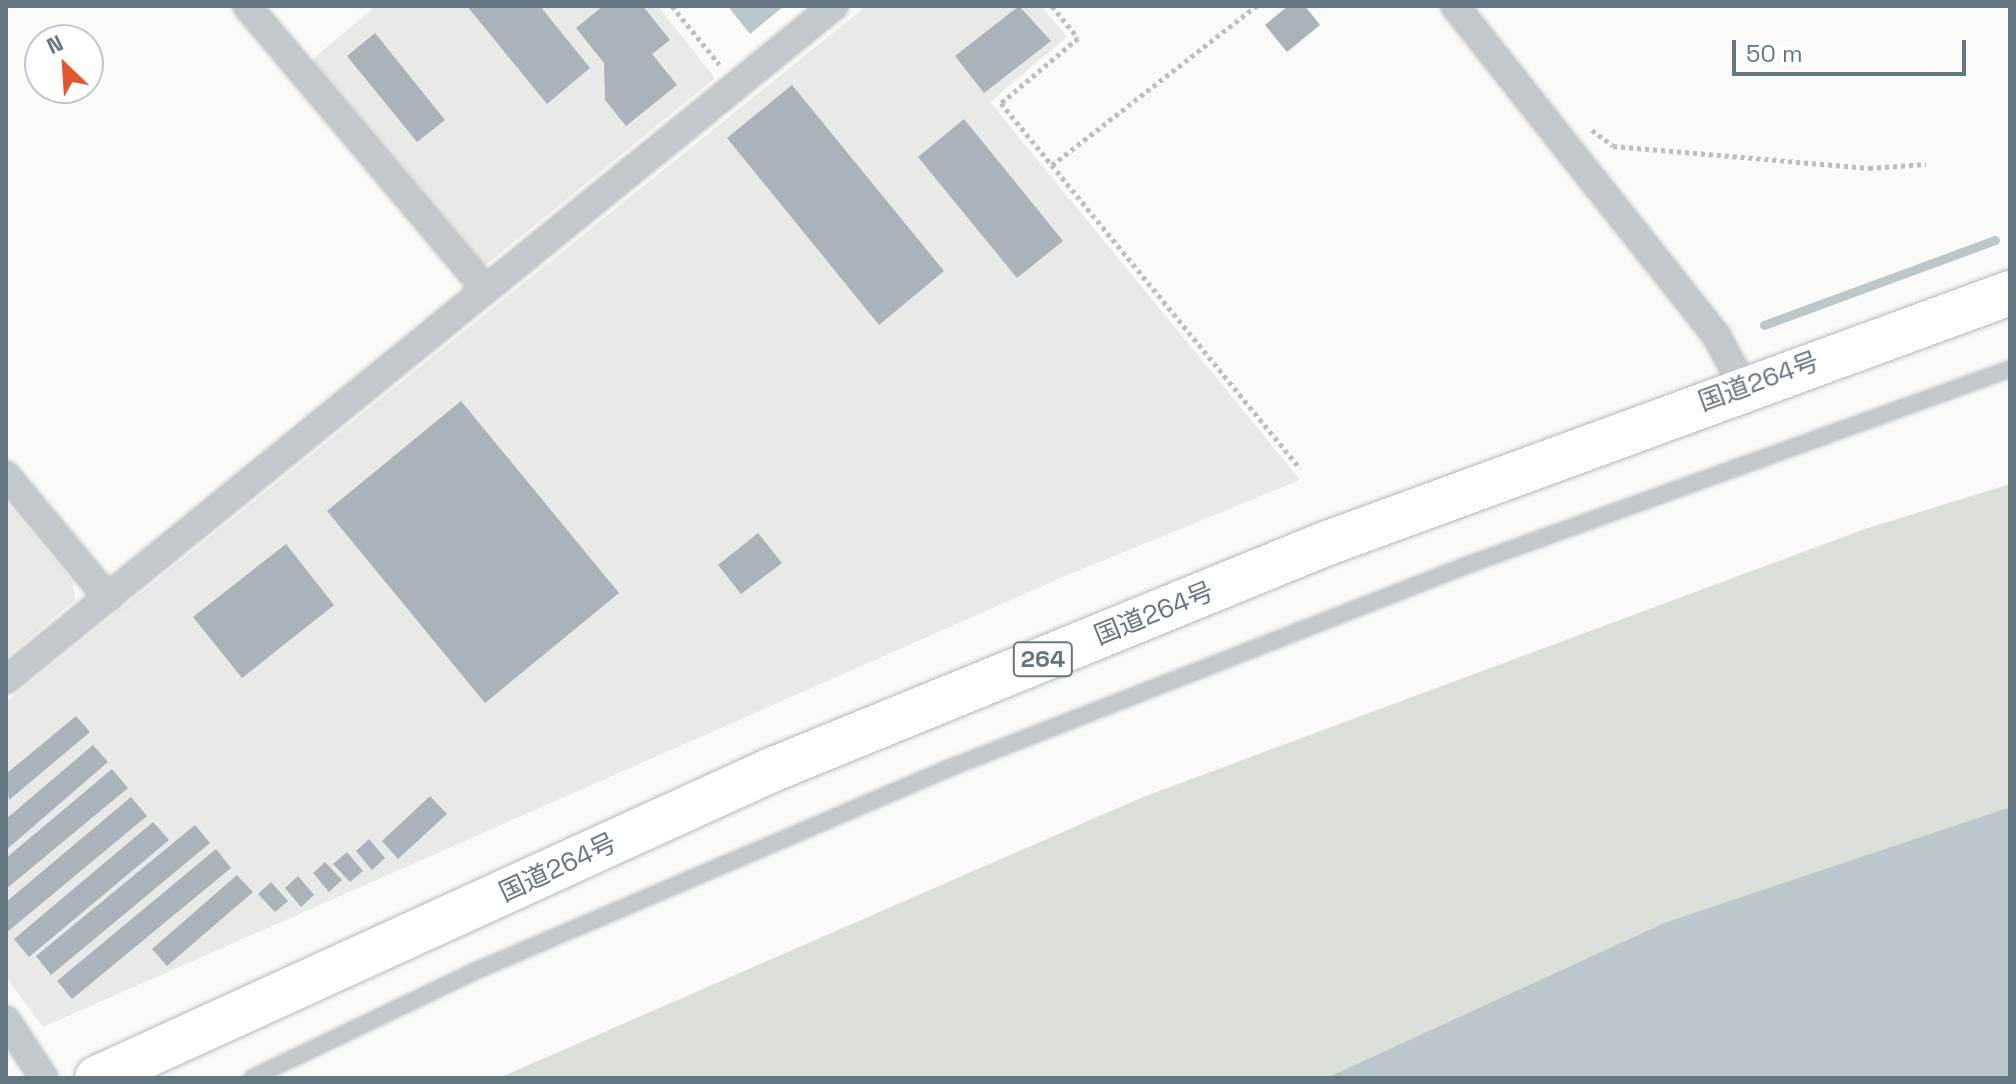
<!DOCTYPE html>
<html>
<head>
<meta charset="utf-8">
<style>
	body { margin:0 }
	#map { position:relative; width:2016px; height:1084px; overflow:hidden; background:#fafaf8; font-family:"Space Grotesk","Noto Sans JP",sans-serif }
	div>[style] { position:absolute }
	.built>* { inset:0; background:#e8e9e9 }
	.green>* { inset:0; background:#dadfd7 }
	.water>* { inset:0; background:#bbc7cb }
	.stream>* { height:9px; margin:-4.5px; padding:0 4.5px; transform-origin:4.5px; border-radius:4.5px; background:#bbc7cb }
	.building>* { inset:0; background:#aab3b9 }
	.path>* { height:5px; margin-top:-2.5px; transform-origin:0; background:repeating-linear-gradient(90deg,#bbbfc2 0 4px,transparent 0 8px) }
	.roads { filter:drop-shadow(0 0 2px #b4b9bd) drop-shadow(0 0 2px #b4b9bd) }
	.lane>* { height:14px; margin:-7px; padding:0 7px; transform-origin:7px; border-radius:7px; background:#c3c8cc }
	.street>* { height:26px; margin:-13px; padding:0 13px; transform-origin:13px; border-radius:13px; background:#c3c8cc }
	.highway>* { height:44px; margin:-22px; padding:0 22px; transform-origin:22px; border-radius:22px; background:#fff }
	span { translate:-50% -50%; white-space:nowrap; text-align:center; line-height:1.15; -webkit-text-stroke:8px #fff; paint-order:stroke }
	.shield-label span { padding:2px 6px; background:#fff; border:2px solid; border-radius:6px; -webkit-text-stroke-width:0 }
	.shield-label { font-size:24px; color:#657683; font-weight:700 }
	.street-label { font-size:26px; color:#657683 }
	.frame { position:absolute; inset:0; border:8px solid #657683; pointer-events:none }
	.north { position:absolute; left:24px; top:24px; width:80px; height:80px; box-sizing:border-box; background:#fff; border:2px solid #c1c8cd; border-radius:50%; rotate:335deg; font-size:22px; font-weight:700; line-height:32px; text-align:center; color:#657683 }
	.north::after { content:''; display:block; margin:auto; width:28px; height:36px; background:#e4572e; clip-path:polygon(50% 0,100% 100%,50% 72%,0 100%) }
	.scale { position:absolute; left:1732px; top:40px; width:234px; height:36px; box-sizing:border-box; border:4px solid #657683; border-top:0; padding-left:10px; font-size:24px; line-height:28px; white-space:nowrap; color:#657683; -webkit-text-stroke:6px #fff; paint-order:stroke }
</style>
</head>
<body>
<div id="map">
	<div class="built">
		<div style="clip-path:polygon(376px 6px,658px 6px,715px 78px,481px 269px,309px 62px)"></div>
		<div style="clip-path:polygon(866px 6px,1041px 6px,1067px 37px,990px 102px,1300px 480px,1063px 577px,43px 1027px,6px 977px,6px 702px)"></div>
		<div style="clip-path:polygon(6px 502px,73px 582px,75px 600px,6px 658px)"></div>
	</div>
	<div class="green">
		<div style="clip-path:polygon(2010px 484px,2010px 807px,1664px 923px,1326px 1078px,499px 1078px,1143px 797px,1865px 529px)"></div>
	</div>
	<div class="water">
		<div style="clip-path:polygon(733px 6px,784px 6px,750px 34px,730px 9px)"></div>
		<div style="clip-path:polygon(2010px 807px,2010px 1078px,1326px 1078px,1664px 923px)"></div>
	</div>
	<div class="stream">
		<div style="left:1764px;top:325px;width:246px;rotate:-20.2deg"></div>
	</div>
	<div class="building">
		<div style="clip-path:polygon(467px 6px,540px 6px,590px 68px,547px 104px)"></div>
		<div style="clip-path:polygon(603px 6px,643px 6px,670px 40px,652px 54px,677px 85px,626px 126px,605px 100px,604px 63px,576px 28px)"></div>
		<div style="clip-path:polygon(1019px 6px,1051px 41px,984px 93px,955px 56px)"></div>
		<div style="clip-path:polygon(1288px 6px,1305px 6px,1320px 25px,1287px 52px,1265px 25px)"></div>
		<div style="clip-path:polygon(375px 33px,445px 120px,417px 142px,347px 56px)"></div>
		<div style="clip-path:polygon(792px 85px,944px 271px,879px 325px,727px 138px)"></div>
		<div style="clip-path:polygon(964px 119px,1063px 241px,1017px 278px,918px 157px)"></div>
		<div style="clip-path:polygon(461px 401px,619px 593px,485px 703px,327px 511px)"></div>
		<div style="clip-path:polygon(758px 533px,782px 563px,741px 594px,718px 565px)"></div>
		<div style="clip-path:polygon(286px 544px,334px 605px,242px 678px,193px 617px)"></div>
		<div style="clip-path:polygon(76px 716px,90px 732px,9px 800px,6px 774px)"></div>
		<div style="clip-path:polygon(93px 745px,108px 762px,6px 850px,6px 819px)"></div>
		<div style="clip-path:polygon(112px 769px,128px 788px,6px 889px,6px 858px)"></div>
		<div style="clip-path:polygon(430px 796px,447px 814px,398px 859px,382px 841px)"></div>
		<div style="clip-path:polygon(131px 797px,147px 816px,6px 933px,6px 902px)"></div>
		<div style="clip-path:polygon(153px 822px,169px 840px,29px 957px,14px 939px)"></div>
		<div style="clip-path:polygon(195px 825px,210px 843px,51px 975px,36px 956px)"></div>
		<div style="clip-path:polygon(369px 839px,385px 858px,372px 870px,356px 851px)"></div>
		<div style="clip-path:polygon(216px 849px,231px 868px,72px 999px,57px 981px)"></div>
		<div style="clip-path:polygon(347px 852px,363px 871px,350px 882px,333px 864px)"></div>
		<div style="clip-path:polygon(325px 862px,342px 880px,329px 892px,313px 873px)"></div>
		<div style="clip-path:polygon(237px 875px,253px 892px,167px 966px,152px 949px)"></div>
		<div style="clip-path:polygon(298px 876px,314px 895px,301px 907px,285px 888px)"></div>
		<div style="clip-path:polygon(271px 882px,288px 901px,275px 912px,258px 894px)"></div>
	</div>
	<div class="path">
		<div style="left:672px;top:6px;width:75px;rotate:51deg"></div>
		<div style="left:1052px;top:6px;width:41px;rotate:50.9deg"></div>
		<div style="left:1078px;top:38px;width:101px;rotate:139.8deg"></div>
		<div style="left:1001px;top:103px;width:472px;rotate:50.7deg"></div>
		<div style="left:1592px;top:130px;width:26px;rotate:37deg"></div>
		<div style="left:1613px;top:146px;width:257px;rotate:4.9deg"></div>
		<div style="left:1869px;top:168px;width:57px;rotate:-4deg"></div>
		<div style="left:1052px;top:165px;width:259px;rotate:-37.9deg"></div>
	</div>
	<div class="roads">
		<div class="lane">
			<div style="left:252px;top:1078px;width:245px;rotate:-25.6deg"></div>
			<div style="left:473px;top:972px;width:521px;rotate:-23.17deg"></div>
			<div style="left:952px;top:767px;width:556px;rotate:-21.4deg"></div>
			<div style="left:1470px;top:564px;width:574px;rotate:-19.86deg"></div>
		</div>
		<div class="street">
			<div style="left:247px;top:6px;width:370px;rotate:49.9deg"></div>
			<div style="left:1455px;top:6px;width:422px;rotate:51.6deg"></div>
			<div style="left:1717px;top:337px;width:57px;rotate:61.6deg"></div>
			<div style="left:6px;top:475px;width:160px;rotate:50.3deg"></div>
			<div style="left:6px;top:680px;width:1068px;rotate:-39.15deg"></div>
			<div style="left:6px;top:1020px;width:69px;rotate:56.8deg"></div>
		</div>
		<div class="highway">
			<div style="left:97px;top:1078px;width:739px;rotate:-24.55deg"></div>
			<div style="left:769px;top:771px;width:601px;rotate:-22.21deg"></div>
			<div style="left:1325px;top:544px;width:730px;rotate:-20.12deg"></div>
		</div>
	</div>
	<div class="shield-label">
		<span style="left:1043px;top:659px">264</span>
	</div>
	<div class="street-label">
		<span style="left:1759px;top:382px;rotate:-20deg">国道264号</span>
		<span style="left:1154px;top:614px;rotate:-22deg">国道264号</span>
		<span style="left:558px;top:868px;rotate:-25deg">国道264号</span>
	</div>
	<div class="frame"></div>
	<div class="north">N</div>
	<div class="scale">50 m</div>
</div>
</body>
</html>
